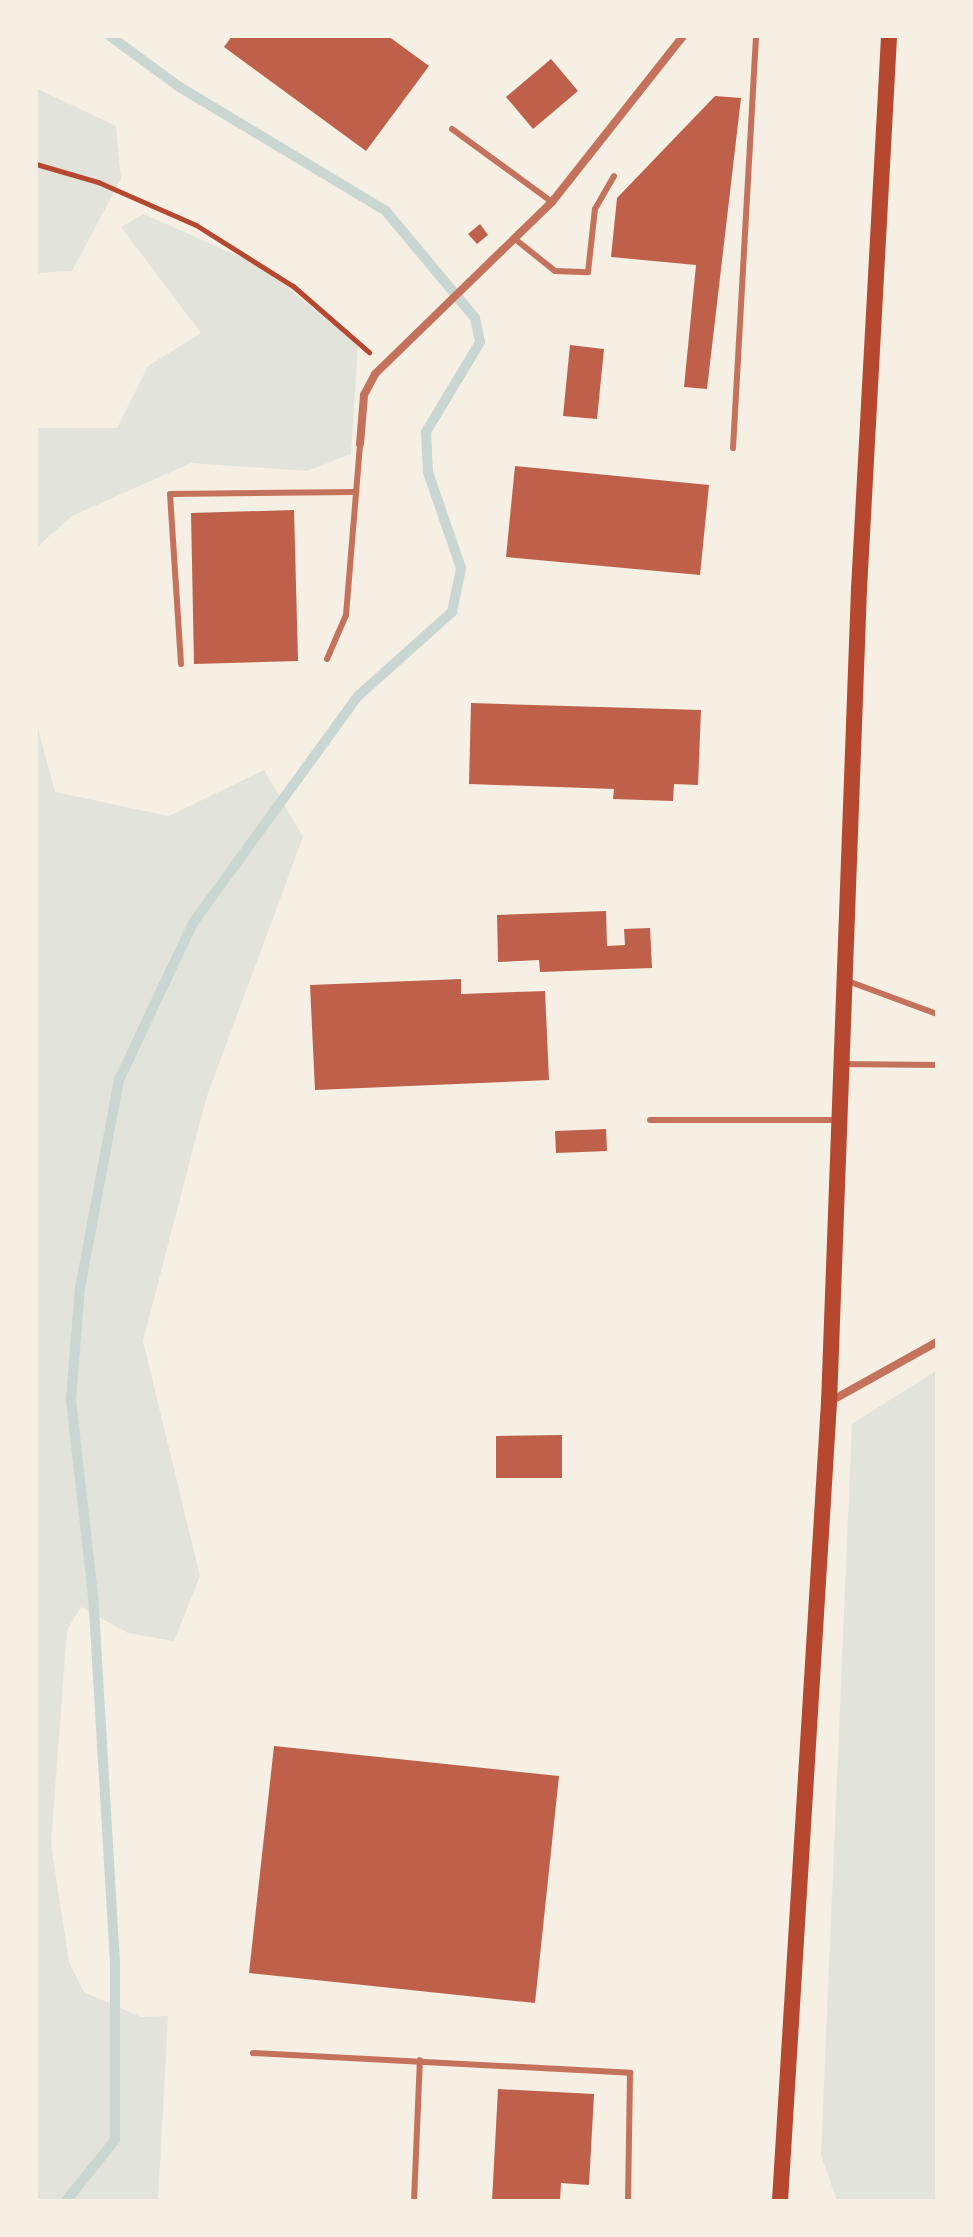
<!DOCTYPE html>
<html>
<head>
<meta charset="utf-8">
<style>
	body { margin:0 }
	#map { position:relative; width:973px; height:2237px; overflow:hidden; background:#f6efe4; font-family:Helvetica,sans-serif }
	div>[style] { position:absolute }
	.green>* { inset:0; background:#e2e4dc }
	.stream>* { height:10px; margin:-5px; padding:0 5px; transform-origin:5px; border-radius:5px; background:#c9d6d2 }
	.building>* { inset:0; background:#bf614a }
	.path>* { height:5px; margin:-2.5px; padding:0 2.5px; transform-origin:2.5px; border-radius:2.5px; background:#b5482f }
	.service>* { height:6px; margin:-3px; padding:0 3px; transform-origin:3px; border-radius:3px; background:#c5725c }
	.minor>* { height:8px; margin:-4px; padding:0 4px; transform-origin:4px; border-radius:4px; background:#c5725c }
	.secondary>* { height:16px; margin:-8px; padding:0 8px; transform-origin:8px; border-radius:8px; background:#b5482f }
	span { translate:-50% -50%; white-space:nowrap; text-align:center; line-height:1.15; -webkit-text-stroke:7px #f6efe4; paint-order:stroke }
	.frame { position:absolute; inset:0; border:38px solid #f6efe4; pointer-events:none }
</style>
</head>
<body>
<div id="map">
	<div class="green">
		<div style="clip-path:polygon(36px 88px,116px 126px,121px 179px,72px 271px,36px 273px)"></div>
		<div style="clip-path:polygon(144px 214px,265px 268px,358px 346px,351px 454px,307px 471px,191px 463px,72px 516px,36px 548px,36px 428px,117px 428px,148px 366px,201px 333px,121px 227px)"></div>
		<div style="clip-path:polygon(36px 721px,55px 792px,169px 816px,264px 770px,303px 837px,206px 1099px,143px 1341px,200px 1576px,174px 1641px,128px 1633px,81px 1607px,67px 1630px,51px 1844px,69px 1962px,84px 1992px,141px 2017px,168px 2016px,158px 2201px,36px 2201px)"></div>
		<div style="clip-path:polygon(937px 1370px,937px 2201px,837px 2201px,821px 2155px,852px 1424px)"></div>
	</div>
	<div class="stream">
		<div style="left:66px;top:2201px;width:78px;rotate:-51.2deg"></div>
		<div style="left:115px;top:2140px;width:177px;rotate:-90deg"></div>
		<div style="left:115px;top:1963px;width:368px;rotate:-93.4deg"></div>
		<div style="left:93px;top:1596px;width:198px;rotate:-96.4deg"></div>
		<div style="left:71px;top:1399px;width:111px;rotate:-85.4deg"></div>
		<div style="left:80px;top:1288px;width:212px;rotate:-79.4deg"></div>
		<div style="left:119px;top:1080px;width:174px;rotate:-64.8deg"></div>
		<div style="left:193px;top:923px;width:281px;rotate:-54deg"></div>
		<div style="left:358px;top:696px;width:126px;rotate:-41.8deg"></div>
		<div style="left:452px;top:612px;width:45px;rotate:-78.4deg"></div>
		<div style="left:461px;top:568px;width:102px;rotate:-109deg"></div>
		<div style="left:428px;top:472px;width:40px;rotate:-92.9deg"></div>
		<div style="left:426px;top:432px;width:105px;rotate:-59deg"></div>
		<div style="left:480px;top:342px;width:25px;rotate:-102deg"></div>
		<div style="left:475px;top:318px;width:139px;rotate:-129.8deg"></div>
		<div style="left:386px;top:211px;width:243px;rotate:-149deg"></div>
		<div style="left:178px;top:86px;width:84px;rotate:-143.7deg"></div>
	</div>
	<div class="building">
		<div style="clip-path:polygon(232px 36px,388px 36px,429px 66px,366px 151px,224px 47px)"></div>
		<div style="clip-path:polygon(551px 59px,578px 91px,533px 129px,506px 97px)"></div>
		<div style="clip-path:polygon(715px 96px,741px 98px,707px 389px,684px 387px,696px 265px,611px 257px,617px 198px)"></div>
		<div style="clip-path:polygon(480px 224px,488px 235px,477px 244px,468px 234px)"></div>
		<div style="clip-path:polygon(570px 345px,604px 349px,597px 419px,563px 416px)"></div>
		<div style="clip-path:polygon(515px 466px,709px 485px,700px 575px,506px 557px)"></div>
		<div style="clip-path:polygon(294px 510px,298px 661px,194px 664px,191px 513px)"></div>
		<div style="clip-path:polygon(471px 703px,701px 710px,698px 785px,674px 784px,673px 801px,613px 799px,614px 789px,469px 784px)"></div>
		<div style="clip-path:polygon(606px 911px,607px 946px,625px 945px,624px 929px,650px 928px,652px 968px,540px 972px,539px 960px,498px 962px,497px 915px)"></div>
		<div style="clip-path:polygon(461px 979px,461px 994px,545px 991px,549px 1080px,315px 1090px,310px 985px)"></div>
		<div style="clip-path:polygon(606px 1129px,607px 1151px,556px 1153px,555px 1131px)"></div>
		<div style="clip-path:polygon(562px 1435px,562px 1478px,496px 1478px,496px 1436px)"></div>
		<div style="clip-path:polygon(274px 1746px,559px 1776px,535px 2003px,249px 1973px)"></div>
		<div style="clip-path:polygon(498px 2089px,594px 2094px,589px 2185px,561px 2183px,560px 2201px,492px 2201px)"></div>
	</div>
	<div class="path">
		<div style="left:36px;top:164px;width:65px;rotate:16.2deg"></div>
		<div style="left:98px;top:182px;width:107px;rotate:23.7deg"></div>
		<div style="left:196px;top:225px;width:115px;rotate:32.2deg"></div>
		<div style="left:293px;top:286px;width:101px;rotate:41deg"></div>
	</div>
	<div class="service">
		<div style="left:452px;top:129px;width:124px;rotate:36.1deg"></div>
		<div style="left:515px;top:239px;width:51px;rotate:38.7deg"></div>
		<div style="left:555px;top:271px;width:33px;rotate:2deg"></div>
		<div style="left:588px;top:272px;width:63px;rotate:-83.7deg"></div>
		<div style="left:595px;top:209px;width:38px;rotate:-60deg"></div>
		<div style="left:733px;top:448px;width:413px;rotate:-86.8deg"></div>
		<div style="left:327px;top:659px;width:48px;rotate:-66.6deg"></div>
		<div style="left:346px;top:615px;width:172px;rotate:-85.3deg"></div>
		<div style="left:181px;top:664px;width:170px;rotate:-93.7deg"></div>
		<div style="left:170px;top:494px;width:184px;rotate:-0.6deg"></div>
		<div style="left:845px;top:980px;width:98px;rotate:20.3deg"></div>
		<div style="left:841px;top:1064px;width:96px;rotate:0.6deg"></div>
		<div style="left:650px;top:1120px;width:188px"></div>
		<div style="left:253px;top:2053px;width:378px;rotate:3deg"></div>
		<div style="left:630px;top:2073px;width:128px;rotate:90.9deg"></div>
		<div style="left:414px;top:2201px;width:141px;rotate:-87.6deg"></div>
	</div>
	<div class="minor">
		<div style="left:360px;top:444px;width:49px;rotate:-85.3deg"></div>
		<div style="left:364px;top:395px;width:24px;rotate:-62deg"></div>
		<div style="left:375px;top:374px;width:247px;rotate:-44.2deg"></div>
		<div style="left:552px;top:202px;width:211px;rotate:-51.7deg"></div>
		<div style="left:829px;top:1402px;width:124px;rotate:-29.1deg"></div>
	</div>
	<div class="secondary">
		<div style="left:780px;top:2201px;width:800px;rotate:-86.49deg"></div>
		<div style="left:829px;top:1403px;width:815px;rotate:-87.89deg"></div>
		<div style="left:859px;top:589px;width:554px;rotate:-86.89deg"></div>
	</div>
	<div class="frame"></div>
</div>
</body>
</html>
